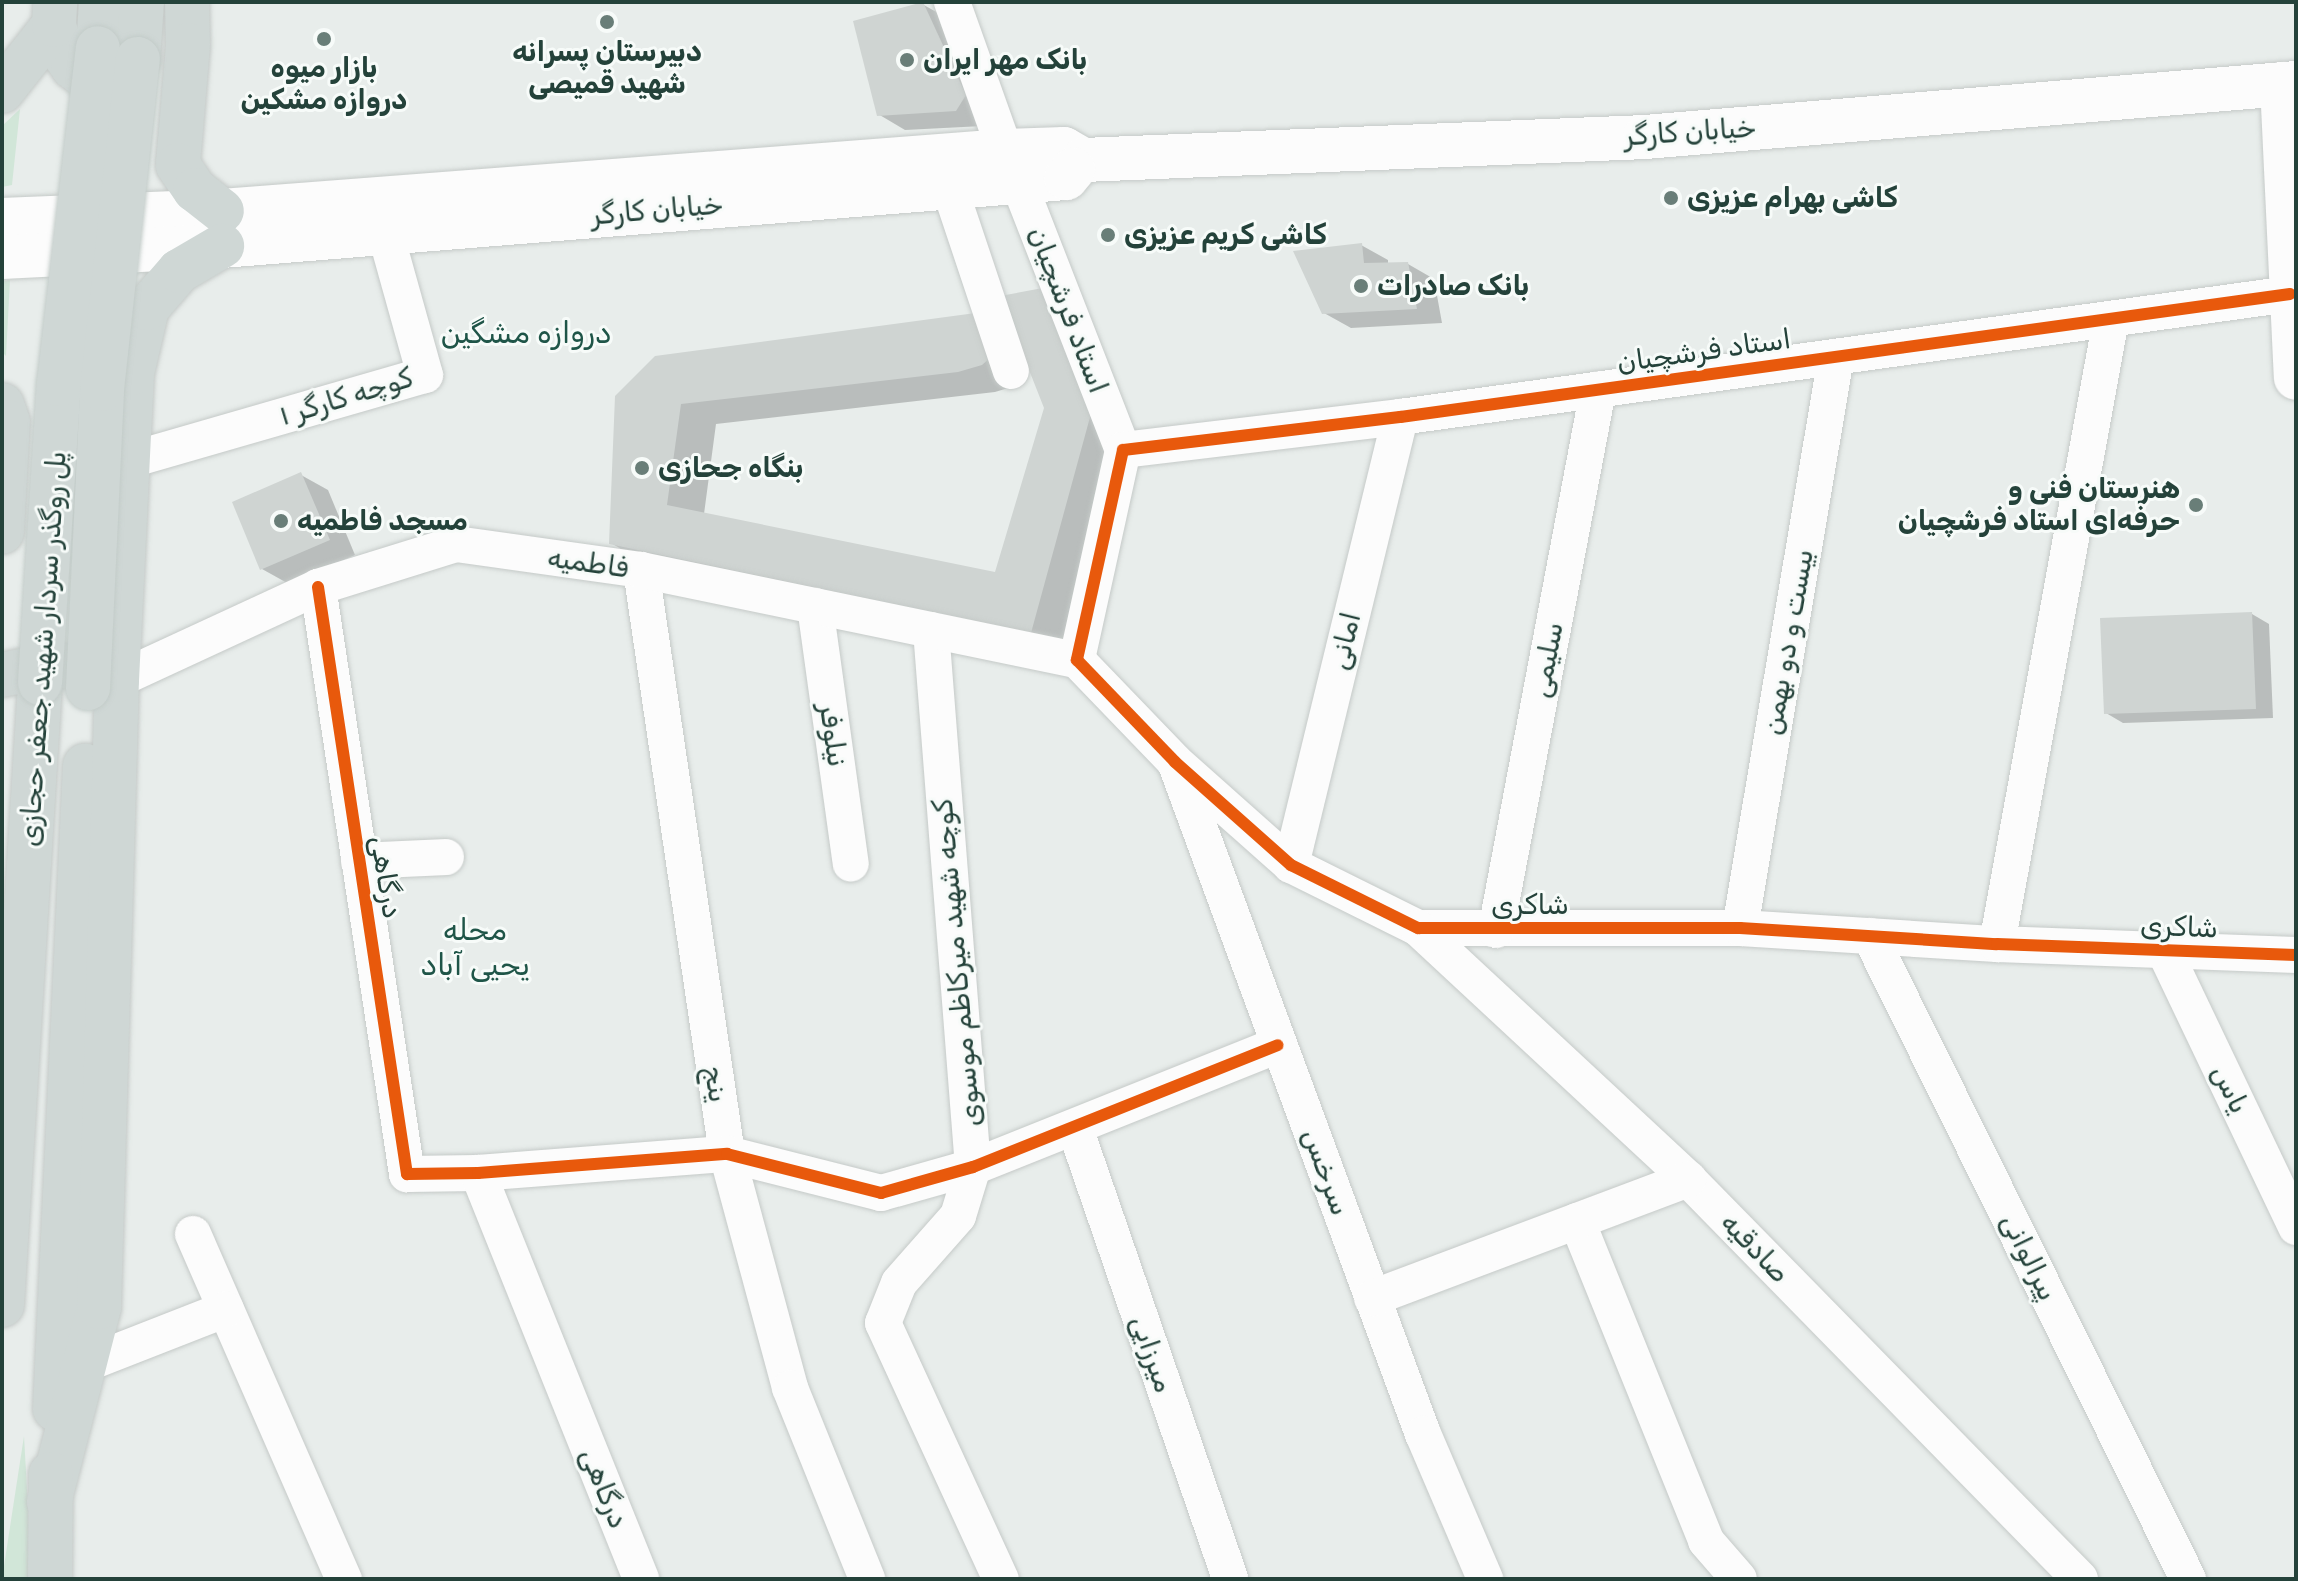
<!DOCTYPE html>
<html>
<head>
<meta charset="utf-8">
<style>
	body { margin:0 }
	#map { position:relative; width:2298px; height:1581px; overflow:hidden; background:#e8edeb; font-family:Rubik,Vazirmatn,sans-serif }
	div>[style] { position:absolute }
	.green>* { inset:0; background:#d1e6d8 }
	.shadow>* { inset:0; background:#0003 }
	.building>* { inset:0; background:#cfd4d2 }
	.roads { filter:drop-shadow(0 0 2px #c5cac8) drop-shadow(0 0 2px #c5cac8) }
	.minor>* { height:36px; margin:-18px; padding:0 18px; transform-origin:18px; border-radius:18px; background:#fcfcfc }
	.tertiary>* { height:44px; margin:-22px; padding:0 22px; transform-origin:22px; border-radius:22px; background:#fcfcfc }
	.secondary>* { height:44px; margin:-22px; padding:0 22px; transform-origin:22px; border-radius:22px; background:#fcfcfc }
	.primary>* { height:44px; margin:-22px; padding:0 22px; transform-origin:22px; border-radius:22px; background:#cfd7d5 }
	.bridges { filter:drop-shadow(0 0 2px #c3ccc9) drop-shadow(0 0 2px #c3ccc9) }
	.primary-bridge>* { height:44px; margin:-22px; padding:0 22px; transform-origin:22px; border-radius:22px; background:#cfd7d5 }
	.cycleway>* { height:12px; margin:-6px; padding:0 6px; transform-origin:6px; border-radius:6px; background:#e8590c }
	.dots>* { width:22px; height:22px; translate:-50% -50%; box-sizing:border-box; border:4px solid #f7fbf9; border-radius:50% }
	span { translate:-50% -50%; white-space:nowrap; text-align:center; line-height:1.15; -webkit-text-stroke:6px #f7fbf9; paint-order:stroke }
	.poi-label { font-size:28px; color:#24423a; font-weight:700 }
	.left { translate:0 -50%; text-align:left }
	.right { translate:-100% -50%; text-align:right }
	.street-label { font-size:28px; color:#24423a }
	.neighbourhood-label { font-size:30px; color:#1f5548 }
	.frame { position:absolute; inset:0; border:4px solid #24423a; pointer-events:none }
</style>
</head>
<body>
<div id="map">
	<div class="green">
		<div style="clip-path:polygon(20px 109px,12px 185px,2px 187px,2px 126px)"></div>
		<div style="clip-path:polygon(10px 280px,6px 356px,2px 352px,2px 281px)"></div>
		<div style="clip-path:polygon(24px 1436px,32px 1579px,2px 1579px)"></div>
	</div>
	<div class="shadow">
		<div style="clip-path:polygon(922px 4px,949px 19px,983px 126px,905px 130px,878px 114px)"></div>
		<div style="clip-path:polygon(1361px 245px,1388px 260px,1388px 264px,1408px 264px,1434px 279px,1442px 323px,1351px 328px,1324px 313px)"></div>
		<div style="clip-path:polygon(evenodd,1017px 334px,1126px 431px,1066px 652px,646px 564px,611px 543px,617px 397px,1017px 334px,1028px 362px,1046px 408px,996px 574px,704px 514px,716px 424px,995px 392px,1018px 385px,1028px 362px)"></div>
		<div style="clip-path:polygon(301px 475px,328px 490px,355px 555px,289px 584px,262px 569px)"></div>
		<div style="clip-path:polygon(2252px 614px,2269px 624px,2273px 718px,2123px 723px,2106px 713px)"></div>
	</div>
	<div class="building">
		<div style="clip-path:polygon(923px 2px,966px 95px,956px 111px,877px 116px,853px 21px)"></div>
		<div style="clip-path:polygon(1362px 243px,1364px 263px,1408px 262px,1417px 309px,1322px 314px,1293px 251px)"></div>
		<div style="clip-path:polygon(1048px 287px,1092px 410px,1031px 633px,609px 544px,615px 396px,655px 356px,983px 312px,992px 356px,982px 365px,958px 372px,681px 404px,667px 505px,995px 572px,1044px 408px,1000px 296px)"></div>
		<div style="clip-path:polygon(301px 472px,330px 540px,260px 570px,232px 502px)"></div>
		<div style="clip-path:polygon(2252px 612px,2256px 709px,2104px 714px,2100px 618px)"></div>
	</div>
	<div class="roads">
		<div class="minor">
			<div style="left:952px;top:2px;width:158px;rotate:70.4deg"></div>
			<div style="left:1018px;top:181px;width:289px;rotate:68.7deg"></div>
			<div style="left:949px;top:186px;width:195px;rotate:71.5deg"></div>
			<div style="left:1123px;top:450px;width:215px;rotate:102.4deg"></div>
			<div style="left:1077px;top:660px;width:141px;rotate:46.1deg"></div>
			<div style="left:1175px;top:762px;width:155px;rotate:41.6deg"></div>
			<div style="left:1291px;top:865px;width:142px;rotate:26.4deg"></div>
			<div style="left:1418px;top:928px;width:322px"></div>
			<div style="left:1740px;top:928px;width:257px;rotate:3.6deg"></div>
			<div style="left:1997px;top:944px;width:299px;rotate:2.1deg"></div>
			<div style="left:1123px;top:450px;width:279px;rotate:-6.8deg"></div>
			<div style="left:1400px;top:417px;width:898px;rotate:-7.87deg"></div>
			<div style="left:127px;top:461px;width:310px;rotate:-16.1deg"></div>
			<div style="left:425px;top:375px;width:148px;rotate:-105.6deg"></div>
			<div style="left:641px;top:570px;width:590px;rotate:81.62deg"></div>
			<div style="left:727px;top:1154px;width:242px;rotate:74.9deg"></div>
			<div style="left:790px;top:1388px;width:206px;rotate:68deg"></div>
			<div style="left:318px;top:587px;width:594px;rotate:81.38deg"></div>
			<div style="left:407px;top:1174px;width:71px;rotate:-0.8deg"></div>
			<div style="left:478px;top:1173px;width:250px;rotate:-4.4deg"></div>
			<div style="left:727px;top:1154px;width:159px;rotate:14.2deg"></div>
			<div style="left:881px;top:1193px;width:96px;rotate:-15.8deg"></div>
			<div style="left:973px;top:1167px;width:328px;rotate:-21.8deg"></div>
			<div style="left:815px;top:606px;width:260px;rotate:82.1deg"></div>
			<div style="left:931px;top:630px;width:539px;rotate:85.53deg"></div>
			<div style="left:973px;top:1167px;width:51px;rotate:107deg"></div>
			<div style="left:958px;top:1216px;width:89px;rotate:131.4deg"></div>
			<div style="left:899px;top:1283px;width:43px;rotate:111.8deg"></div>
			<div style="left:883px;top:1323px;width:282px;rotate:65.3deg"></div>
			<div style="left:117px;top:680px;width:221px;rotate:-24.8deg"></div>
			<div style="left:318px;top:587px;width:145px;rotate:-17.3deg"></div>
			<div style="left:456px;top:544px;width:187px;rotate:8deg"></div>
			<div style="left:641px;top:570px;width:445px;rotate:11.7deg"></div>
			<div style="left:1177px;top:767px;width:711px;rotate:69.76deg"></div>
			<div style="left:1423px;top:1434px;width:158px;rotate:66.8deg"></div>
			<div style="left:359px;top:861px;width:87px;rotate:-2.6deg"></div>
			<div style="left:1291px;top:865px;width:461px;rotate:-76.3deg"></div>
			<div style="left:1418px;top:928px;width:369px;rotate:42.9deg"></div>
			<div style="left:1688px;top:1179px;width:560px;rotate:45.58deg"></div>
			<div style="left:1740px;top:928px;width:579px;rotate:-80.46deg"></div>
			<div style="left:1496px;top:930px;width:550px;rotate:-79.3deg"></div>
			<div style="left:1870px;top:936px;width:717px;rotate:63.68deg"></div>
			<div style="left:1997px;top:944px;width:635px;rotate:-79.66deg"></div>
			<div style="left:2164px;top:950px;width:307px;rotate:64.5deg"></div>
			<div style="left:1075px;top:1128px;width:477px;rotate:71deg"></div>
			<div style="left:478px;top:1173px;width:437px;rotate:68.1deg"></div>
			<div style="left:1577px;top:1221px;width:345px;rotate:68deg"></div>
			<div style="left:1706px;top:1541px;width:50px;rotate:49deg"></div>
			<div style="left:193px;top:1234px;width:377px;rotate:66.4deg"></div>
			<div style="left:1372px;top:1298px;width:338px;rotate:-20.6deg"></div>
			<div style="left:86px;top:1364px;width:150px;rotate:-21.4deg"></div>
		</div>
		<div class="tertiary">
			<div style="left:2282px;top:84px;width:294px;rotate:87.3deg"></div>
		</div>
		<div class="secondary">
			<div style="left:2px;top:220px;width:220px;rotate:-2.3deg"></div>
			<div style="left:222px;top:211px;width:785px;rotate:-4.38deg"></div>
			<div style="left:1005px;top:151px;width:59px;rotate:-1.9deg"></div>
			<div style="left:1064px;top:149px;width:22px;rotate:30deg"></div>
			<div style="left:1083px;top:160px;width:562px;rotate:-2.34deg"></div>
			<div style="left:1645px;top:137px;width:653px;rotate:-4.74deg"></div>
			<div style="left:2px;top:257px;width:220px;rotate:-2.9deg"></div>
			<div style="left:222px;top:246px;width:847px;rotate:-4.61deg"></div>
			<div style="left:1066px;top:178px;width:11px;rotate:-49deg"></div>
		</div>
		<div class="primary">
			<div style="left:187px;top:2px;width:43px;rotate:88.7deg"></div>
			<div style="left:188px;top:45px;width:120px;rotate:94.8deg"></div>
			<div style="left:178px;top:165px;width:30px;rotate:56deg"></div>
			<div style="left:195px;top:190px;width:34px;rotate:38deg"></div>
			<div style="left:54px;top:25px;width:24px;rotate:75deg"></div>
			<div style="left:60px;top:48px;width:23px;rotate:56deg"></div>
			<div style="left:73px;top:67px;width:23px;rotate:38deg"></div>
			<div style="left:91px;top:81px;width:37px;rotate:11deg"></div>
			<div style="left:98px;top:48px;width:46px;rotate:-86.3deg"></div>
			<div style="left:138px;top:59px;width:57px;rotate:-86deg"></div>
			<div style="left:2px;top:91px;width:84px;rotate:-51.8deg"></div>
			<div style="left:54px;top:25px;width:21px;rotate:-87deg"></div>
			<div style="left:2px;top:405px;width:18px;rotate:71deg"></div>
			<div style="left:8px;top:422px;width:110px;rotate:93.1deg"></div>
			<div style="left:2px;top:675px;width:48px;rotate:-12deg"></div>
			<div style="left:49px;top:665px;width:20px;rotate:3deg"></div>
			<div style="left:2px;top:1305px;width:623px;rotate:-86.5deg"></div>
			<div style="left:55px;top:1409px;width:644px;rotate:-87.33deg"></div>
			<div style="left:49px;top:1502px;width:201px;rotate:-75.6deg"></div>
			<div style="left:99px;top:1307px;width:627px;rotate:-88.36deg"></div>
			<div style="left:117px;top:680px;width:307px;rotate:-87.2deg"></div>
			<div style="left:132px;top:373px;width:67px;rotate:-77deg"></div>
			<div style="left:147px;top:308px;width:49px;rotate:-49.1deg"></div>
			<div style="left:179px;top:271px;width:50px;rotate:-30.2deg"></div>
			<div style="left:50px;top:1579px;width:105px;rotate:-89.5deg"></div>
		</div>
	</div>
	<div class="bridges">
		<div class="primary-bridge">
			<div style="left:40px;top:683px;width:300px;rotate:-86.4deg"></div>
			<div style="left:59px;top:384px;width:338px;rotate:-83.4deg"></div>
			<div style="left:88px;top:688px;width:299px;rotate:-87.3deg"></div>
			<div style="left:102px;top:389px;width:332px;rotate:-83.8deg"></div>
		</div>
	</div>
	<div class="cycleway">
		<div style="left:2290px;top:294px;width:898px;rotate:172.13deg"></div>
		<div style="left:1400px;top:417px;width:279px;rotate:173.2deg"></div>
		<div style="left:1123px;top:450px;width:215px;rotate:102.4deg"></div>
		<div style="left:1077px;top:660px;width:141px;rotate:46.1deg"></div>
		<div style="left:1175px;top:762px;width:155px;rotate:41.6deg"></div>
		<div style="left:1291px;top:865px;width:142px;rotate:26.4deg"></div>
		<div style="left:1418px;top:928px;width:322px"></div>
		<div style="left:1740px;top:928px;width:257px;rotate:3.6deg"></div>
		<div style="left:1997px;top:944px;width:299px;rotate:2.1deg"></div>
		<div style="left:318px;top:587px;width:594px;rotate:81.38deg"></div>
		<div style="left:407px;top:1174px;width:71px;rotate:-0.8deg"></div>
		<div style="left:478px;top:1173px;width:250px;rotate:-4.4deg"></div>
		<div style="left:727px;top:1154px;width:159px;rotate:14.2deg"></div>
		<div style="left:881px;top:1193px;width:96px;rotate:-15.8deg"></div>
		<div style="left:973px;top:1167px;width:328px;rotate:-21.8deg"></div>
	</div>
	<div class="dots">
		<div style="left:607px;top:22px;background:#697e78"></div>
		<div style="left:324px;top:39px;background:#697e78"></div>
		<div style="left:907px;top:60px;background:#697e78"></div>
		<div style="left:1671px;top:198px;background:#697e78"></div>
		<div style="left:1108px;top:235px;background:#697e78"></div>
		<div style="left:1361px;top:286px;background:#697e78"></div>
		<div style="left:642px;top:468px;background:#697e78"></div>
		<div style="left:2196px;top:505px;background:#697e78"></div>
		<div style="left:281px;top:521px;background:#697e78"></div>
	</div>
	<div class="poi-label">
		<span style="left:607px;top:68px">دبیرستان پسرانه<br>شهید قمیصی</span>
		<span class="left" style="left:923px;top:60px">بانک مهر ایران</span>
		<span style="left:324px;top:84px">بازار میوه<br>دروازه مشکین</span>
		<span class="left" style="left:1687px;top:198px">کاشی بهرام عزیزی</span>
		<span class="left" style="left:1124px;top:235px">کاشی کریم عزیزی</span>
		<span class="left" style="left:1377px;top:286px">بانک صادرات</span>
		<span class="left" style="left:658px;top:468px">بنگاه جحازی</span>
		<span class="right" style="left:2180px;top:505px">هنرستان فنی و<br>حرفه‌ای استاد فرشچیان</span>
		<span class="left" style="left:297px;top:521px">مسجد فاطمیه</span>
	</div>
	<div class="street-label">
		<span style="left:1690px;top:132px;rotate:-4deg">خیابان کارگر</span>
		<span style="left:657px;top:210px;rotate:-5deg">خیابان کارگر</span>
		<span style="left:1068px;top:310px;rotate:69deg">استاد فرشچیان</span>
		<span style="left:1704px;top:351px;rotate:-8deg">استاد فرشچیان</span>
		<span style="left:346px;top:397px;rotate:-17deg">کوچه کارگر ۱</span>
		<span style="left:588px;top:563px;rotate:8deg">فاطمیه</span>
		<span style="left:1345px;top:641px;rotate:-76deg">امانی</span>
		<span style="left:1788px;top:642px;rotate:-80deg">بیست و دو بهمن</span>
		<span style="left:43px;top:649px;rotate:-86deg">پل روگذر سردار شهید جعفر حجازی</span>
		<span style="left:1547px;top:660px;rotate:-79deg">سلیمی</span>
		<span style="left:833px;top:735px;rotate:82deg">نیلوفر</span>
		<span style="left:386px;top:877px;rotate:81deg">درگاهی</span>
		<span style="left:1530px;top:905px">شاکری</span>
		<span style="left:2179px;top:927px;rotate:2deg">شاکری</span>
		<span style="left:957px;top:963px;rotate:-95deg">کوچه شهید میرکاظم موسوی</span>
		<span style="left:716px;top:1084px;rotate:82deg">ینج</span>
		<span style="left:2230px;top:1089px;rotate:64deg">یاس</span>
		<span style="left:1326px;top:1172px;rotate:70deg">سرخس</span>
		<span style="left:1755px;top:1248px;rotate:46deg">صادقیه</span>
		<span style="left:2029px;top:1257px;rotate:64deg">پیرالوانی</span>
		<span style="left:1152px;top:1354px;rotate:71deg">میرزایی</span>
		<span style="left:604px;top:1488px;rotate:68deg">درگاهی</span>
	</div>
	<div class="neighbourhood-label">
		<span style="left:526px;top:333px">دروازه مشگین</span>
		<span style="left:475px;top:947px">محله<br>یحیی آباد</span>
	</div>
	<div class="frame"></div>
</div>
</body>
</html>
